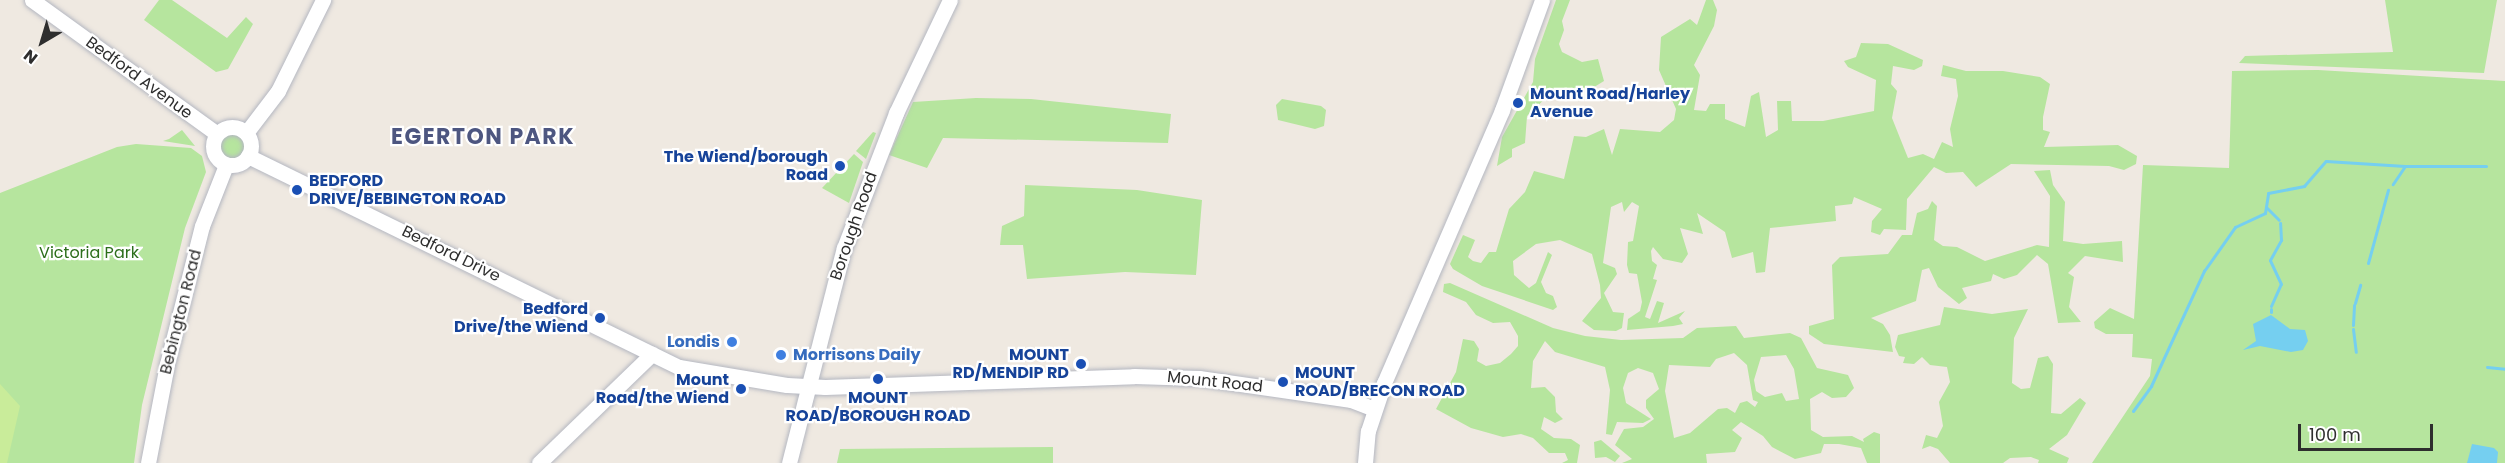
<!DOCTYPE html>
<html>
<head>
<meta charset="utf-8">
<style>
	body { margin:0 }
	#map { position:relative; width:2505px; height:463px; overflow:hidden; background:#efe9e1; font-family:Poppins,sans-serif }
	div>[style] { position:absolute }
	.green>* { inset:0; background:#b6e59e }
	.round { border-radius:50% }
	.pitch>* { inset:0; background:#c9ec9a }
	.water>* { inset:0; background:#75cff0 }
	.stream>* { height:3px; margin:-1.5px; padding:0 1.5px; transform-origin:1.5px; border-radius:1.5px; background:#75cff0 }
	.roads { filter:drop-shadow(0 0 2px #b4b7c1) drop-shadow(0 0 2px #b4b7c1) }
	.secondary>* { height:15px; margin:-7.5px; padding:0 7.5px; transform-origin:7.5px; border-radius:7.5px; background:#fff }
	.secondary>.ring { margin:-7.5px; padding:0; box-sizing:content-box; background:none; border:15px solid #fff; border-radius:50% }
	.dots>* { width:16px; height:16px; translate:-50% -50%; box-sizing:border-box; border:3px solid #fff; border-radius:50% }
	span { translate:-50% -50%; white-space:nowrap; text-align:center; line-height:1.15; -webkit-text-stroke:4.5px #fff; paint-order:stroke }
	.street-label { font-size:16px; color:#2e2e2e }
	.transit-label { font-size:16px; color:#164399; font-weight:700 }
	.left { translate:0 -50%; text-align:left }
	.right { translate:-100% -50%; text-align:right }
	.park-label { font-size:16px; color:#2c6e1b }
	.shop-label { font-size:16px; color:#366cbe; font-weight:700 }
	.district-label { font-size:22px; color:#4d5680; font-weight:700; letter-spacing:1.5px }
	.north { position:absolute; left:12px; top:12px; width:60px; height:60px; -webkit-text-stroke:4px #fff; paint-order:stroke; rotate:218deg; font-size:16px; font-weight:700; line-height:24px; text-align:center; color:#2e2e2e }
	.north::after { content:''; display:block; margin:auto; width:21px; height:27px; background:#2e2e2e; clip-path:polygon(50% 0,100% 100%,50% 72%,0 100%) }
	.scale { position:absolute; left:2298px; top:424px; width:135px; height:27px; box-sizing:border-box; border:3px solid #2e2e2e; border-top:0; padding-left:8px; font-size:18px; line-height:21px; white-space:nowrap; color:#2e2e2e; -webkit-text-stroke:4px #fff; paint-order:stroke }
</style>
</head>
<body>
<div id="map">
	<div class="green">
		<div style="clip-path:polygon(159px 0,172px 0,227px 38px,246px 17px,253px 24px,228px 69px,216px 72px,144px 20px)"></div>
		<div style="clip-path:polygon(1556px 0,1570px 0,1562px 21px,1564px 30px,1559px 44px,1562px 52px,1582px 62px,1598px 59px,1604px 81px,1591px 89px,1554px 90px,1527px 116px,1525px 143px,1512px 149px,1512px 157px,1497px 166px,1502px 137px,1533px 82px,1535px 59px)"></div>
		<div style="clip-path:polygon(1706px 0,1713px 0,1717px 10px,1714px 26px,1694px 65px,1700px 75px,1694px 110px,1706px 111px,1710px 104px,1725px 104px,1725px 119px,1745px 127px,1751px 96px,1759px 92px,1766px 137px,1778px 130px,1777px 101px,1791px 101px,1792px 121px,1823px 121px,1874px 111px,1876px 80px,1848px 67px,1844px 61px,1856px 57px,1861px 43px,1888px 44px,1923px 60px,1922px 66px,1914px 70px,1893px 66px,1891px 84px,1897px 91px,1892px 118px,1908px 158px,1923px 154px,1934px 159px,1942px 142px,1953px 147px,1950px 129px,1958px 96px,1956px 79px,1941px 76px,1943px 65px,1966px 71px,2003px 71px,2040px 77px,2050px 84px,2043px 117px,2043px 130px,2050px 132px,2044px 147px,2118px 145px,2137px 156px,2136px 164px,2124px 170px,2109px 166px,2011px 164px,1976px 187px,1963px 172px,1946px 173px,1934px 167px,1907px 199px,1906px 230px,1884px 229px,1880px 235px,1871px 232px,1872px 221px,1882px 209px,1854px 197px,1852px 204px,1835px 206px,1836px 221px,1770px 228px,1765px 272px,1756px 273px,1753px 252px,1732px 258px,1725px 232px,1697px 213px,1703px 234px,1680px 228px,1688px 254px,1682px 263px,1663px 259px,1653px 247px,1651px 251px,1652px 261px,1657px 265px,1653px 279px,1657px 280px,1645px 317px,1650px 319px,1657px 301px,1664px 303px,1658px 323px,1685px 311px,1679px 318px,1683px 324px,1673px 326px,1627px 330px,1628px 319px,1640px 311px,1642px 302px,1637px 274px,1629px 273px,1627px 265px,1628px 242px,1633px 241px,1639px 206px,1632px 202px,1624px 212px,1622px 202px,1611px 207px,1603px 263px,1615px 268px,1617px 274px,1604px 293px,1613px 312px,1624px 313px,1622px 328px,1616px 331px,1594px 330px,1582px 321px,1601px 298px,1600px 285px,1592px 254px,1560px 240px,1536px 244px,1513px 261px,1514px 275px,1529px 288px,1536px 283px,1548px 252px,1552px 255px,1541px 282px,1546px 293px,1553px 296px,1557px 307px,1553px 310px,1482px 286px,1453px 269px,1450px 264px,1463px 235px,1475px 240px,1468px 257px,1473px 261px,1481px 263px,1489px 252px,1496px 252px,1509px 209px,1525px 192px,1534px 171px,1564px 179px,1574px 136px,1586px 137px,1604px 129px,1612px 155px,1620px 129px,1660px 132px,1674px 120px,1676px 109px,1659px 70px,1661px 37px,1690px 19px,1697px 25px)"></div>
		<div style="clip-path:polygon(2385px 0,2497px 0,2484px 73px,2239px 63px,2245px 56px,2393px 52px)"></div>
		<div style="clip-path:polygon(2318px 70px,2505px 81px,2505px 463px,2092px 463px,2150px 376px,2152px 359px,2132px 357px,2133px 334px,2106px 334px,2095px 328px,2094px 322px,2110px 308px,2134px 319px,2143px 165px,2229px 168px,2232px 71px)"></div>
		<div style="clip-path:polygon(976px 98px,1031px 99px,1171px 114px,1168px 143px,943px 138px,927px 168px,889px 155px,913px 102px)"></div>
		<div style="clip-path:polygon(1282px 99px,1321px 106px,1326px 110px,1324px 126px,1315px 129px,1278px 120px,1276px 105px)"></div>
		<div style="clip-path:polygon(182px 130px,195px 146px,163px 141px,169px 139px)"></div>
		<div style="clip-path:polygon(873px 132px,876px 133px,866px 159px,856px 151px)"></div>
		<div class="round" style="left:218px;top:133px;width:28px;height:28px"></div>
		<div style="clip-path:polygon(136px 144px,191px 148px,202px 156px,206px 172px,185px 228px,142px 405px,134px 463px,0 463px,0 193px,117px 147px)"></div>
		<div style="clip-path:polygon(854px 154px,863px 162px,849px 203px,822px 188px)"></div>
		<div style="clip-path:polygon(2050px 170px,2053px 185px,2065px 202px,2063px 241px,2083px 244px,2122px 241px,2123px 262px,2085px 256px,2068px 273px,2074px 277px,2069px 307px,2081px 322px,2058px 323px,2048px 264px,2037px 255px,2017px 275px,2004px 279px,1993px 274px,1991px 281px,1962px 288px,1967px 298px,1959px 304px,1938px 287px,1929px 268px,1922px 270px,1916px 301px,1871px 318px,1883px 324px,1890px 335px,1893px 352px,1824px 344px,1809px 334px,1809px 326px,1834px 319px,1832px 265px,1840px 257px,1888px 254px,1902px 235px,1912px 235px,1917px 213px,1928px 209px,1932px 201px,1937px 206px,1934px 240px,1943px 246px,1957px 247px,1985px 261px,2037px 245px,2049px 247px,2050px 196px,2034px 171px)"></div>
		<div style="clip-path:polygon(1025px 185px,1137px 190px,1202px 200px,1196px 275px,1125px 272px,1027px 279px,1023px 245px,1000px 245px,1002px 226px,1024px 216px)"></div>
		<div style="clip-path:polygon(evenodd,1450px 283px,1553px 328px,1585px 336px,1621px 340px,1683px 338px,1697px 328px,1736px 326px,1744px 338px,1790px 333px,1801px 338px,1817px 368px,1848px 375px,1854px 388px,1846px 397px,1832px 398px,1822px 392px,1810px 399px,1811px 430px,1823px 437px,1852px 436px,1864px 442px,1863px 439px,1874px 432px,1880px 434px,1880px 463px,1867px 463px,1861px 448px,1839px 444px,1824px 444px,1821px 453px,1795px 459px,1772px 447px,1763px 436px,1741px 422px,1732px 430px,1742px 438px,1735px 452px,1706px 454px,1707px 463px,1622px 463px,1632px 459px,1615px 445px,1624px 429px,1643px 427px,1654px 419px,1646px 408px,1646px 400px,1659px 389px,1653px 373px,1638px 368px,1628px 373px,1623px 388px,1626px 403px,1651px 419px,1643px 423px,1617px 422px,1612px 435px,1606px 434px,1610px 390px,1605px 367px,1555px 352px,1545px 341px,1533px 361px,1531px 388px,1545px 387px,1555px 397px,1556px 412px,1563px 419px,1555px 423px,1544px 417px,1541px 429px,1554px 438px,1571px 439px,1580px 445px,1577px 463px,1562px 463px,1568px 460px,1565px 453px,1549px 453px,1533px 438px,1521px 434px,1503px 437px,1471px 428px,1436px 409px,1456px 372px,1463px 339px,1474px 341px,1479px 349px,1477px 361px,1486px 366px,1500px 363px,1511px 354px,1518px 346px,1518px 336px,1510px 322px,1493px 323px,1476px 315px,1466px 302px,1443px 292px,1444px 284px,1450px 283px,1734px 353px,1747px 365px,1753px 400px,1758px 402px,1755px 407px,1747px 401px,1740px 403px,1735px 413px,1727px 408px,1718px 409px,1690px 433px,1674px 438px,1665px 391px,1669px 365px,1710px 367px,1716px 359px,1734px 353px,1450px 283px,1786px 355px,1794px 369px,1799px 399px,1786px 401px,1782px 393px,1765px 397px,1756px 391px,1754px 380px,1761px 357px,1786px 355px)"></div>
		<div style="clip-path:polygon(1944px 307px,1992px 314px,2028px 309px,2014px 338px,2012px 383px,2021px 389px,2030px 388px,2038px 358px,2048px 356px,2053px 364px,2051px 413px,2061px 414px,2080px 398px,2086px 403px,2067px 435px,2049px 449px,2069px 458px,2067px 463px,2038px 463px,2039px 460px,2031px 457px,2010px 458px,2003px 463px,1950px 463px,1938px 449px,1930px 446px,1922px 449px,1926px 435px,1937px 438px,1943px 426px,1939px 402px,1950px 382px,1947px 367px,1930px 365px,1922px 357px,1914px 364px,1903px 363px,1905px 357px,1899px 356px,1895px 347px,1898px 335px,1940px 325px)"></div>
		<div style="clip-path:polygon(1601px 440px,1620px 456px,1615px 462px,1606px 457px,1595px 458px,1594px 442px)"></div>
		<div style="clip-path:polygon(1053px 447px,1053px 463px,837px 463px,840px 449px)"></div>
	</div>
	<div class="pitch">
		<div style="clip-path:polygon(0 384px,20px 406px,7px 463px,0 463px)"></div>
	</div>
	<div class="water">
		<div style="clip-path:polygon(2271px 315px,2290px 329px,2305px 330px,2308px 341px,2303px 350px,2291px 352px,2260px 346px,2243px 350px,2256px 341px,2253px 324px)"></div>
		<div style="clip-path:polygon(2472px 444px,2494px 448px,2498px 452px,2497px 463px,2467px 463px)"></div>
	</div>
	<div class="stream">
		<div style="left:2405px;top:166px;width:81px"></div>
		<div style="left:2266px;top:207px;width:18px;rotate:45deg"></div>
		<div style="left:2368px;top:263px;width:76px;rotate:-74.7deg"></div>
		<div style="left:2355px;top:303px;width:19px;rotate:-74deg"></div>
		<div style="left:2271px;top:306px;width:24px;rotate:-66deg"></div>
		<div style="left:2281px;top:284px;width:26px;rotate:-115deg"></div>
		<div style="left:2270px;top:260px;width:23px;rotate:-61deg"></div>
		<div style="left:2281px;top:240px;width:17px;rotate:-93deg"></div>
		<div style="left:2271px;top:312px;width:3px;rotate:-90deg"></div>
		<div style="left:2353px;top:325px;width:20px;rotate:-87deg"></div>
		<div style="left:2353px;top:329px;width:23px;rotate:83deg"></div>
		<div style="left:2487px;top:367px;width:18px;rotate:6deg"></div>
		<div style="left:2133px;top:411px;width:31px;rotate:-54deg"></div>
		<div style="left:2151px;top:386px;width:127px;rotate:-65.3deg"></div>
		<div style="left:2204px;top:271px;width:54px;rotate:-54.8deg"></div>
		<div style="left:2235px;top:227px;width:33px;rotate:-25deg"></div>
		<div style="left:2265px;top:213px;width:20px;rotate:-81deg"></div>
		<div style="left:2268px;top:193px;width:37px;rotate:-11deg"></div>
		<div style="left:2304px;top:186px;width:33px;rotate:-49deg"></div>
		<div style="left:2326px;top:161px;width:79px;rotate:3.6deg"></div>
		<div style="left:2405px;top:166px;width:22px;rotate:124deg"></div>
	</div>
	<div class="roads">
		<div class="secondary">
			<div style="left:32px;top:0;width:228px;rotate:35.9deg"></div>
			<div class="ring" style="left:213px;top:127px;width:23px;height:23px"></div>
			<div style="left:246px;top:133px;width:53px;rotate:-52.7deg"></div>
			<div style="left:278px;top:91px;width:102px;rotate:-63.7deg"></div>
			<div style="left:248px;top:156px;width:480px;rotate:26.1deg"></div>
			<div style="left:679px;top:367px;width:109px;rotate:9.5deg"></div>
			<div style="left:787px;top:385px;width:38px;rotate:3deg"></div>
			<div style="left:825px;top:387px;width:309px;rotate:-2deg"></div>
			<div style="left:1134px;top:376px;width:65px;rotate:1.8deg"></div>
			<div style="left:1199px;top:378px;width:154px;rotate:8.2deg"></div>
			<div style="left:1351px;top:400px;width:25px;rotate:21deg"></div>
			<div style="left:148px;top:463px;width:101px;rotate:-79.1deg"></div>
			<div style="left:167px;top:364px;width:142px;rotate:-75.8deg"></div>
			<div style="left:202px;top:226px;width:66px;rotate:-68.5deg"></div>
			<div style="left:539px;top:463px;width:157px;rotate:-44deg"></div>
			<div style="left:789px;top:463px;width:222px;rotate:-75.7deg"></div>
			<div style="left:844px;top:248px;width:145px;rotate:-68.9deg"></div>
			<div style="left:896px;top:113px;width:125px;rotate:-64.5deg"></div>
			<div style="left:1365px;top:463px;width:32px;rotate:-85deg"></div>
			<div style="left:1368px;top:431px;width:51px;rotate:-71.6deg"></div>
			<div style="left:1384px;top:383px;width:297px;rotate:-66.6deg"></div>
			<div style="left:1502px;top:110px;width:117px;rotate:-70deg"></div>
		</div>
	</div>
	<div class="dots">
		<div style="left:1518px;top:103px;background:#1a4fb4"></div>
		<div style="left:840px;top:166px;background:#1a4fb4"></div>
		<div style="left:297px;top:190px;background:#1a4fb4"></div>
		<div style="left:600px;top:318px;background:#1a4fb4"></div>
		<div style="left:732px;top:342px;background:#3f7fe0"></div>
		<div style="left:781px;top:355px;background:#3f7fe0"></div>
		<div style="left:1081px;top:364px;background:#1a4fb4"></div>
		<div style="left:878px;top:379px;background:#1a4fb4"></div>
		<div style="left:1283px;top:382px;background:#1a4fb4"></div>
		<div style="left:741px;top:389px;background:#1a4fb4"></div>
	</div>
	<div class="street-label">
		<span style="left:139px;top:78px;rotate:36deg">Bedford Avenue</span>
		<span style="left:854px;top:226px;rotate:-71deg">Borough Road</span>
		<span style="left:451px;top:254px;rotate:26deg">Bedford Drive</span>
		<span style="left:181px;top:312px;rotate:-76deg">Bebington Road</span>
		<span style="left:1215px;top:382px;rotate:6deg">Mount Road</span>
	</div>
	<div class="transit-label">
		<span class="left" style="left:1530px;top:103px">Mount Road/Harley<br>Avenue</span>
		<span class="right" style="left:828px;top:166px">The Wiend/borough<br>Road</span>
		<span class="left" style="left:309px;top:190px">BEDFORD<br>DRIVE/BEBINGTON ROAD</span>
		<span class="right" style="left:588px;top:318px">Bedford<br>Drive/the Wiend</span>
		<span class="right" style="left:1069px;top:364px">MOUNT<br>RD/MENDIP RD</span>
		<span class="left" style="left:1295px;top:382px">MOUNT<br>ROAD/BRECON ROAD</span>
		<span class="right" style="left:729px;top:389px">Mount<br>Road/the Wiend</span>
		<span style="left:878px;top:407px">MOUNT<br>ROAD/BOROUGH ROAD</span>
	</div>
	<div class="park-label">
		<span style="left:89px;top:253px">Victoria Park</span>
	</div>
	<div class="shop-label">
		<span class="right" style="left:720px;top:342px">Londis</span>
		<span class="left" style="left:793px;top:355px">Morrisons Daily</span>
	</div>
	<div class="district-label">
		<span style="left:483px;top:137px">EGERTON PARK</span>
	</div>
	<div class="north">N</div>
	<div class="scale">100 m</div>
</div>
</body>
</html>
